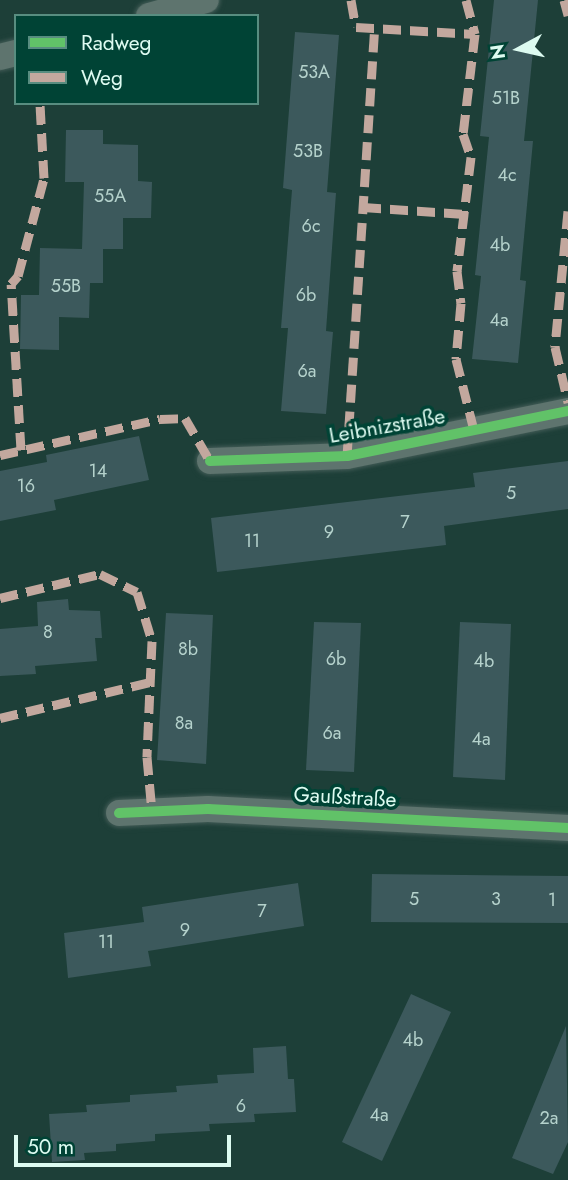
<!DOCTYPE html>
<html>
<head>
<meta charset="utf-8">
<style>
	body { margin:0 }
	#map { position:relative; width:568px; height:1180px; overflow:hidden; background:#1d3f38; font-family:Jost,sans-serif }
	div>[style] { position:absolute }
	.building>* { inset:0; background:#3c595c }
	.roads { filter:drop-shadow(0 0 2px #425b56) drop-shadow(0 0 2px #425b56) }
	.street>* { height:26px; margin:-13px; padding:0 13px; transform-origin:13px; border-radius:13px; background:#5e746e }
	.quiet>* { height:9px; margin-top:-4.5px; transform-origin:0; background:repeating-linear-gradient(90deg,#c3a89e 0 18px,transparent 0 27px) }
	.cycleway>* { height:10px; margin:-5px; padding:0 5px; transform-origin:5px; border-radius:5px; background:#61c268 }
	span { translate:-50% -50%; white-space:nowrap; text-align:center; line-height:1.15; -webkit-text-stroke:7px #004335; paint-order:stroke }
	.number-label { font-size:18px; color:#b5d2cc }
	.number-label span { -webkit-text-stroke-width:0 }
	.street-label { font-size:21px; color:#ddfbf1 }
	.legend { position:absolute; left:14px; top:14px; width:245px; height:91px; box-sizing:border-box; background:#004335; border:2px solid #588d80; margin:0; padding:9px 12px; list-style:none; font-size:21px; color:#ddfbf1 }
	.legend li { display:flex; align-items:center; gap:14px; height:35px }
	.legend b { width:35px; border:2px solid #588d80 }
	.north { position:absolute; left:484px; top:14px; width:70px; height:70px; -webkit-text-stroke:5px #004335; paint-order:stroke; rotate:262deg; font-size:19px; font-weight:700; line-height:28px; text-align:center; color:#ddfbf1 }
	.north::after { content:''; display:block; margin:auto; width:24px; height:32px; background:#ddfbf1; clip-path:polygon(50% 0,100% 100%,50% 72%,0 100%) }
	.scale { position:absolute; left:14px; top:1135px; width:217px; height:32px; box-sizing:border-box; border:4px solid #ddfbf1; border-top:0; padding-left:9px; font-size:21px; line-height:24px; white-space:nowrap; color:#ddfbf1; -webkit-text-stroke:5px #004335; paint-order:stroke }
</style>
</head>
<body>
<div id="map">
	<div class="building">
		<div style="clip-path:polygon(494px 0,538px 0,524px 141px,533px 141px,520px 280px,526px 281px,518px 363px,472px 359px,481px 276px,475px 275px,489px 137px,480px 136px)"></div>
		<div style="clip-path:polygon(295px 32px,339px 35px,327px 192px,336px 193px,326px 331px,333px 332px,326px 414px,281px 411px,288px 328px,281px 328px,292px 190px,283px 188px)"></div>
		<div style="clip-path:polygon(66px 130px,103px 130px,103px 144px,138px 145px,138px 181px,152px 182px,151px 218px,123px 218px,123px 249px,91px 249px,103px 249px,103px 283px,90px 283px,89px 318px,59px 317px,59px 350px,20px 349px,21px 295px,39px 295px,40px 248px,82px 249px,84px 182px,65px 182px)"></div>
		<div style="clip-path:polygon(139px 436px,149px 480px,54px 500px,56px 510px,0 521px,0 471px,47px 462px,46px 455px)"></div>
		<div style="clip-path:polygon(568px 461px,568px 509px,444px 526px,446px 545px,217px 572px,211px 518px,475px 487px,473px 473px)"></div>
		<div style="clip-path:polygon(68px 599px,69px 610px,100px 611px,102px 638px,95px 638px,97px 661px,35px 666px,36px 674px,0 676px,0 629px,38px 626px,37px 602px)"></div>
		<div style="clip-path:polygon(166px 613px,213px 615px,206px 764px,157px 760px)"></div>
		<div style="clip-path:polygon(314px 622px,361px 623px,354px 772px,306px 770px)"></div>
		<div style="clip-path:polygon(460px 622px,511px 624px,505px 780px,453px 777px)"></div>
		<div style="clip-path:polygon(372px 874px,568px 876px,568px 923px,371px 922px)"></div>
		<div style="clip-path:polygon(298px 883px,304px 926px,148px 951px,151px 966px,68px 978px,64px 933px,144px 922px,142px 907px)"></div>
		<div style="clip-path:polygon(411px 994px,451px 1012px,382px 1161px,342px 1142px)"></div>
		<div style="clip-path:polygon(566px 1026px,568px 1142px,553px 1174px,512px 1158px)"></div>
		<div style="clip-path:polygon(286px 1046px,288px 1079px,294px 1079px,296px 1112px,254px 1114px,255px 1122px,209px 1124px,210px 1131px,155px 1134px,155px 1141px,116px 1144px,116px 1151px,84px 1153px,85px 1160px,52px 1162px,49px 1114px,87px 1112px,86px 1105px,130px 1102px,130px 1095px,177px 1092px,176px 1086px,218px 1083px,217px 1075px,254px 1073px,253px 1048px)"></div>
	</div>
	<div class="roads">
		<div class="street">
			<div style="left:149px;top:16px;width:59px;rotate:-15.7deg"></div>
			<div style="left:0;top:57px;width:16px;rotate:-14deg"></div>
			<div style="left:210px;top:461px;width:137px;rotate:-2.1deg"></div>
			<div style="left:347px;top:456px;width:226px;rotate:-11.5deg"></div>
			<div style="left:119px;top:813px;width:89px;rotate:-2.6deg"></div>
			<div style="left:208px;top:809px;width:361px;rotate:3deg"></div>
		</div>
	</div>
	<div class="quiet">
		<div style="left:351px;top:0;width:27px;rotate:80deg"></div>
		<div style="left:356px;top:27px;width:119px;rotate:3.4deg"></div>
		<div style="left:466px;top:0;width:35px;rotate:75deg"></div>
		<div style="left:475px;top:34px;width:101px;rotate:96.8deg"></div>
		<div style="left:463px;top:134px;width:24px;rotate:71deg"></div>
		<div style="left:471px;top:157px;width:115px;rotate:97deg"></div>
		<div style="left:457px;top:271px;width:32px;rotate:83deg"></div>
		<div style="left:461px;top:303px;width:56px;rotate:95.1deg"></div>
		<div style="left:456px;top:359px;width:73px;rotate:75.8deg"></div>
		<div style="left:564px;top:0;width:16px;rotate:75deg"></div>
		<div style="left:363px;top:207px;width:102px;rotate:3.9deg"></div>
		<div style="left:568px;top:211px;width:137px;rotate:95.5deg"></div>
		<div style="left:555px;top:347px;width:57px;rotate:76.7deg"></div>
		<div style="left:21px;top:450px;width:166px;rotate:-93.4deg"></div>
		<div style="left:11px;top:284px;width:11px;rotate:-49deg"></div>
		<div style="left:18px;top:276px;width:101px;rotate:-75.1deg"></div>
		<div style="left:44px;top:178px;width:75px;rotate:-93.1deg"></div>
		<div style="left:0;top:455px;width:164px;rotate:-12.7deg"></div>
		<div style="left:160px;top:419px;width:25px;rotate:-2deg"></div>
		<div style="left:185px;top:418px;width:50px;rotate:59.8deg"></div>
		<div style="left:347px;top:456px;width:429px;rotate:-86.3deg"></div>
		<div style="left:0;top:598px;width:103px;rotate:-13.5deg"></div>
		<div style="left:100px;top:574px;width:41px;rotate:25.9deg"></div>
		<div style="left:137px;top:592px;width:51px;rotate:73deg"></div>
		<div style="left:152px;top:641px;width:116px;rotate:92.5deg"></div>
		<div style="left:147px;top:757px;width:55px;rotate:84.8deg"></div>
		<div style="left:0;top:718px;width:154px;rotate:-13.5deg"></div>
	</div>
	<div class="cycleway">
		<div style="left:210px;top:461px;width:137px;rotate:-2.1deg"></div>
		<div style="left:347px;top:456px;width:226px;rotate:-11.5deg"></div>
		<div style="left:119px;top:813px;width:89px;rotate:-2.6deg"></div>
		<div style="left:208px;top:809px;width:361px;rotate:3deg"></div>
	</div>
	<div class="number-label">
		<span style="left:314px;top:72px">53A</span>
		<span style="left:506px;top:98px">51B</span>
		<span style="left:308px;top:151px">53B</span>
		<span style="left:507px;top:175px">4c</span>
		<span style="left:110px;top:196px">55A</span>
		<span style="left:311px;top:226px">6c</span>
		<span style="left:500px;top:245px">4b</span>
		<span style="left:66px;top:286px">55B</span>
		<span style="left:306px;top:295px">6b</span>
		<span style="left:499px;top:320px">4a</span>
		<span style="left:307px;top:371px">6a</span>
		<span style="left:98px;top:471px">14</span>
		<span style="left:26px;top:486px">16</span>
		<span style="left:511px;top:493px">5</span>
		<span style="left:405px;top:522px">7</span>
		<span style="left:329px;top:532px">9</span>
		<span style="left:252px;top:541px">11</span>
		<span style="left:48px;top:632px">8</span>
		<span style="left:188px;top:649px">8b</span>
		<span style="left:336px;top:659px">6b</span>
		<span style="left:484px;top:661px">4b</span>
		<span style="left:184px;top:723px">8a</span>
		<span style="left:332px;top:733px">6a</span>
		<span style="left:481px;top:739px">4a</span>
		<span style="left:414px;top:899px">5</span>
		<span style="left:496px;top:899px">3</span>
		<span style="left:552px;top:900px">1</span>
		<span style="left:262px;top:911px">7</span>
		<span style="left:185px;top:930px">9</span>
		<span style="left:106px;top:942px">11</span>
		<span style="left:413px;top:1040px">4b</span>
		<span style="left:241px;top:1106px">6</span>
		<span style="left:379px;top:1115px">4a</span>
		<span style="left:549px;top:1118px">2a</span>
	</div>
	<div class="street-label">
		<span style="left:387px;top:426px;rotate:-10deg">Leibnizstraße</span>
		<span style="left:345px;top:797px;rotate:3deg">Gaußstraße</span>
	</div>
	<ul class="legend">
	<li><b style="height:9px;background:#61c268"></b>Radweg</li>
	<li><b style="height:9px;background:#c3a89e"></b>Weg</li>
	</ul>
	<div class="north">N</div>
	<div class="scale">50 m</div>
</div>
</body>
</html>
